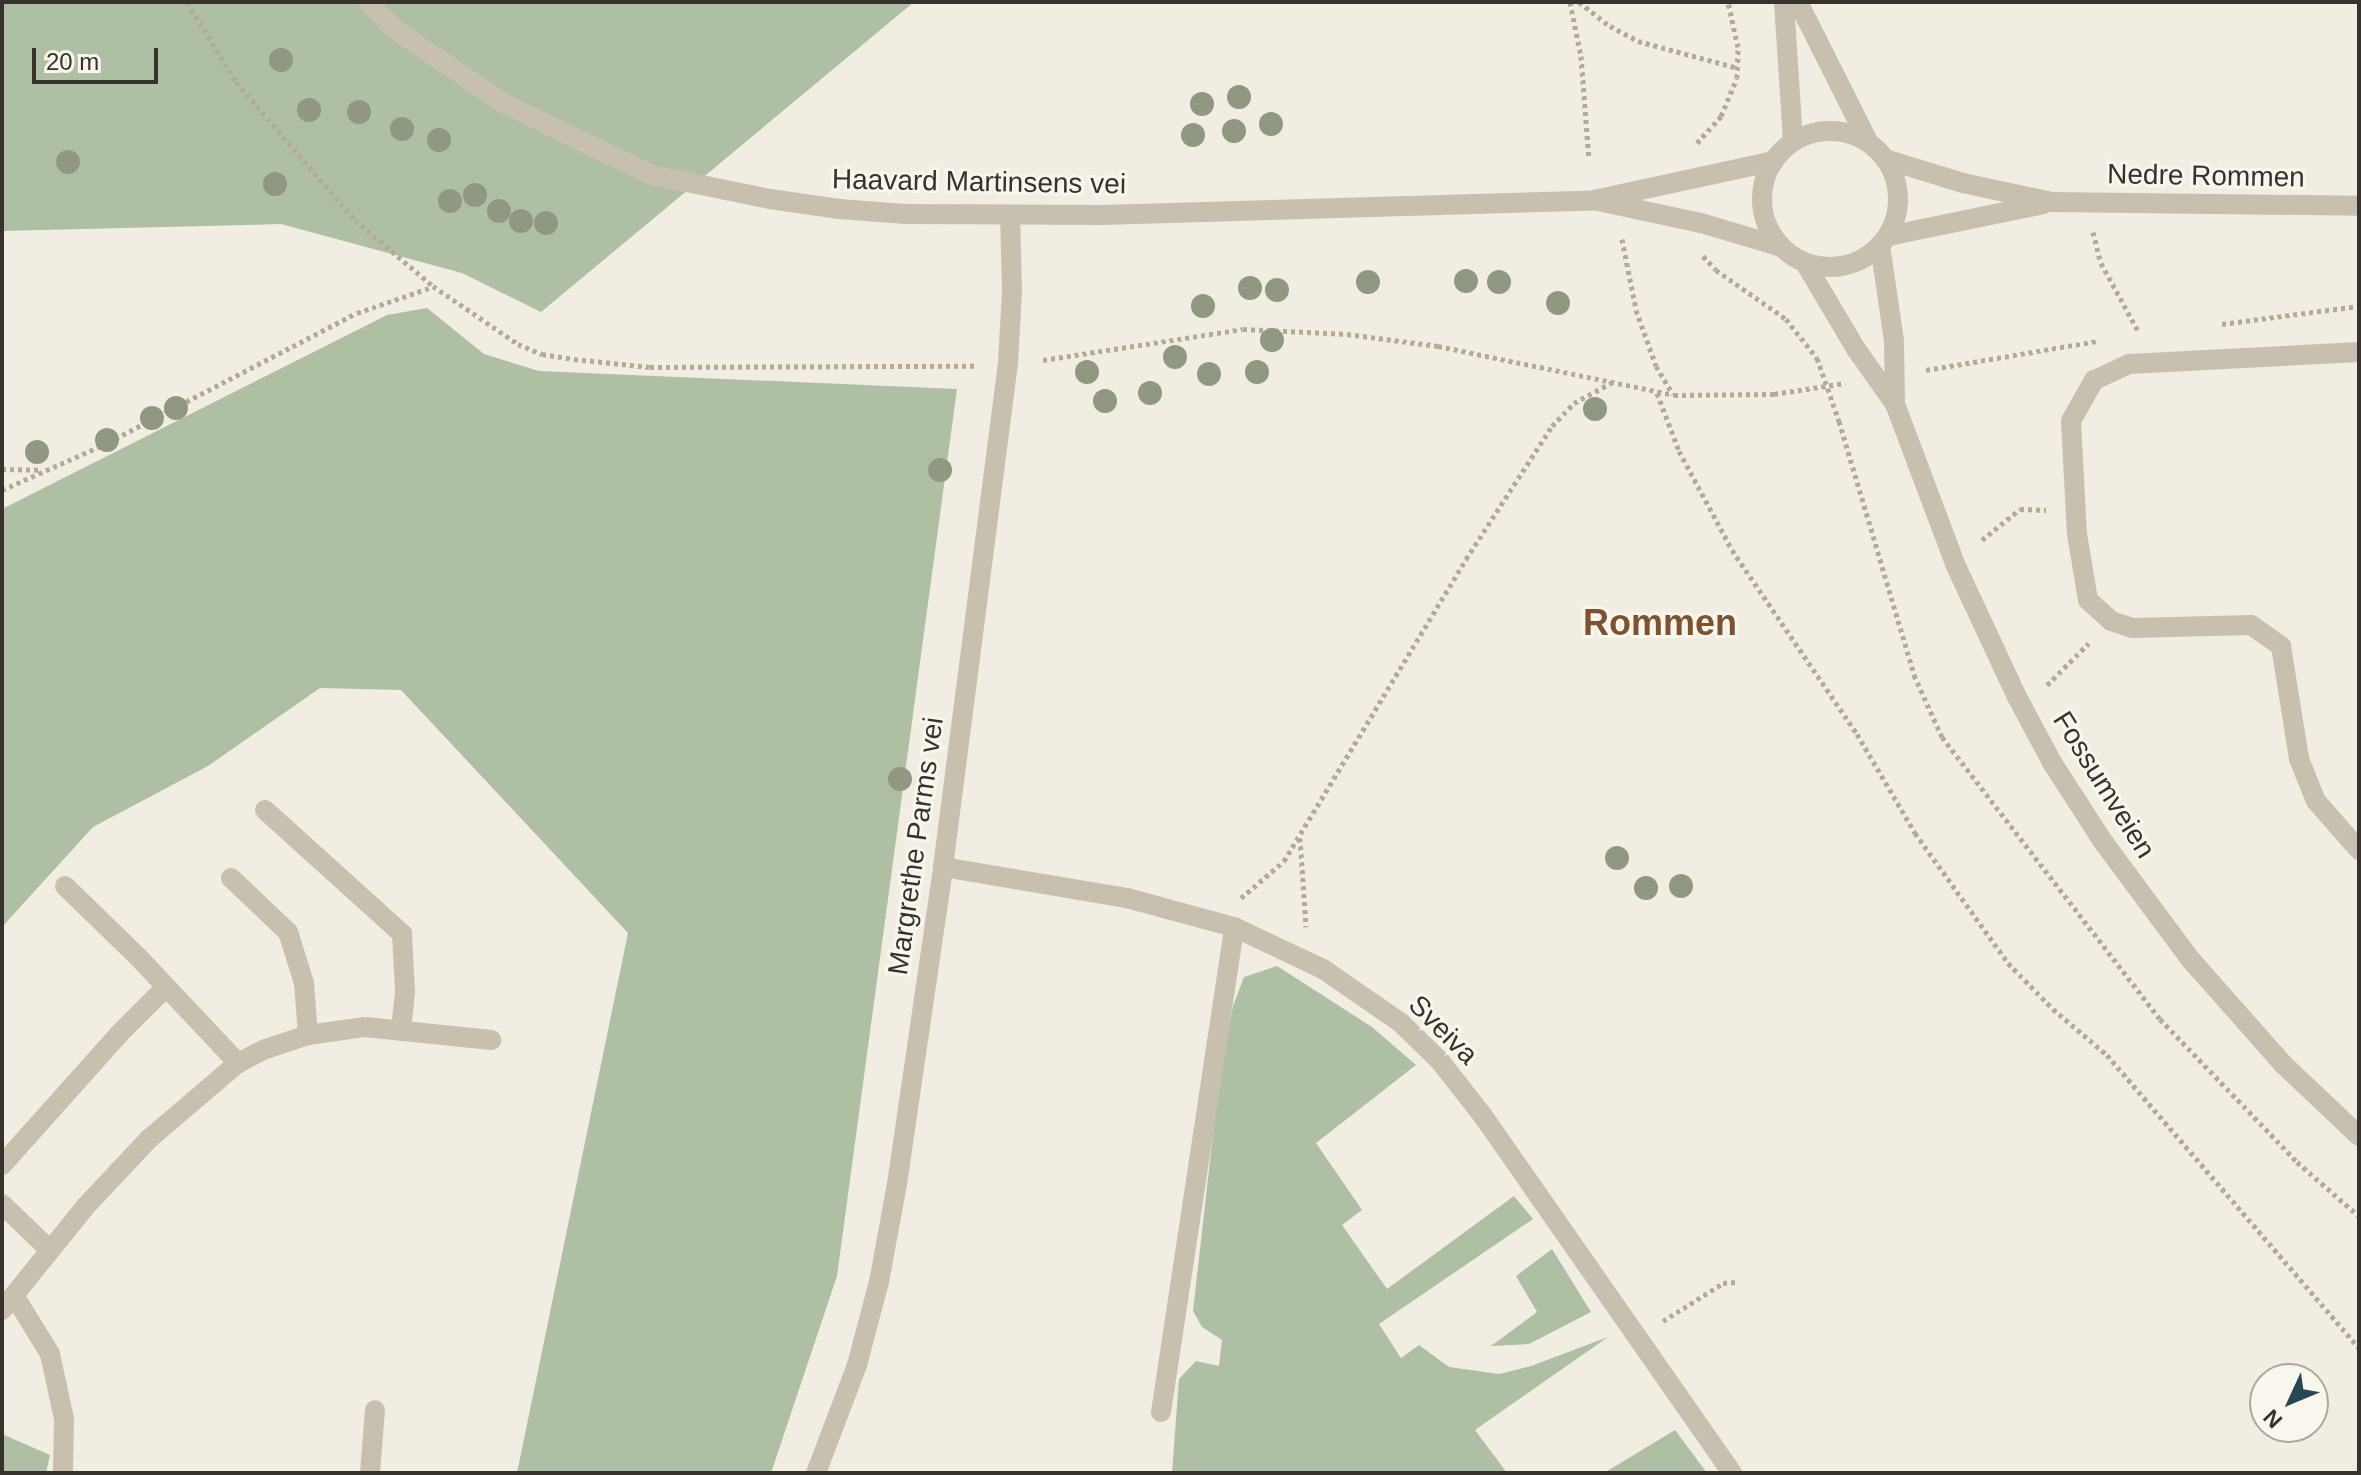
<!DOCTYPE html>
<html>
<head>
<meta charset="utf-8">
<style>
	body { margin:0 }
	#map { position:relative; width:2361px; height:1475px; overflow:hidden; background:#f1ede2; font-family:Helvetica,sans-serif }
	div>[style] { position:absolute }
	.green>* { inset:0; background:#afbfa3 }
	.path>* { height:5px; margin-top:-2.5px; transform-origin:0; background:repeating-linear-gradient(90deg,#b4aa99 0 4px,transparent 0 8px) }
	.service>* { height:20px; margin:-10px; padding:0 10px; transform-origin:10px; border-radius:10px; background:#c8c0af }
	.minor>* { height:20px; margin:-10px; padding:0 10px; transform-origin:10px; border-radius:10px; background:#c8c0af }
	.tertiary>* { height:20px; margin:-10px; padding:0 10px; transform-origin:10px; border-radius:10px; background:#c8c0af }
	.tertiary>.ring { margin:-10px; padding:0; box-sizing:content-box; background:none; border:20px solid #c8c0af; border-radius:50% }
	.path-bridge>* { height:5px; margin-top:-2.5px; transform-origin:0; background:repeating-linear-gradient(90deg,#b4aa99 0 4px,transparent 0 8px) }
	.tertiary-bridge>* { height:20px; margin:-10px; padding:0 10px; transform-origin:10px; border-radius:10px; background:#c8c0af }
	.trees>* { width:24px; height:24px; margin:-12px; border-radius:50%; background:#909882 }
	span { translate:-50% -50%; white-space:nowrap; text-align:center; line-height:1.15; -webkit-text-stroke:6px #f9f6ee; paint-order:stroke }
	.street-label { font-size:28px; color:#38322c }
	.district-label { font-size:36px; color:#7d522e; font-weight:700 }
	.frame { position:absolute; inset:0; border:4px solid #38322c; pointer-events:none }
	.north { position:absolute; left:2249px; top:1363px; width:80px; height:80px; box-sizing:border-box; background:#f9f6ee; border:2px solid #aca8a0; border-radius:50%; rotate:226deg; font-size:22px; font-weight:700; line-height:32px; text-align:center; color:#38322c }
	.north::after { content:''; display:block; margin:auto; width:28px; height:36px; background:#264754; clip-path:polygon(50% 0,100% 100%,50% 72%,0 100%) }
	.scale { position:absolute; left:32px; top:48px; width:126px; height:36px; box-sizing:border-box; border:4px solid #38322c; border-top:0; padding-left:10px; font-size:24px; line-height:28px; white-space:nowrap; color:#38322c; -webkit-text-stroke:6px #f9f6ee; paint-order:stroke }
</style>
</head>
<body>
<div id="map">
	<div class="green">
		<div style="clip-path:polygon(2px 2px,914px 2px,541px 312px,462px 273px,281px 224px,2px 231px)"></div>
		<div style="clip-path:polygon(427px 308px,484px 354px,539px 371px,957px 389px,837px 1276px,771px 1473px,517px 1473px,628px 933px,401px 690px,320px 688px,208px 766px,93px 827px,2px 927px,2px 509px,387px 315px)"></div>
		<div style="clip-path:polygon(1277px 966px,1372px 1027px,1416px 1065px,1316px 1143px,1362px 1210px,1342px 1225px,1387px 1289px,1514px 1196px,1533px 1219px,1379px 1324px,1401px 1358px,1419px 1345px,1449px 1367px,1499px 1374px,1531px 1366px,1608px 1337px,1475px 1430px,1507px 1473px,1172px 1473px,1179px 1379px,1196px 1361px,1219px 1366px,1222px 1340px,1202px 1327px,1193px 1311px,1219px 1081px,1233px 1006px,1244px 977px)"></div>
		<div style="clip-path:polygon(1552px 1249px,1591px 1312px,1529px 1344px,1491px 1346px,1537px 1312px,1516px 1276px)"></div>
		<div style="clip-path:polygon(1675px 1430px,1707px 1473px,1604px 1473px)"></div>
		<div style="clip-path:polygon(2px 1434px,50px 1455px,46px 1473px,2px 1473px)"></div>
	</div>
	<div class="path">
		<div style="left:187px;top:2px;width:94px;rotate:58.5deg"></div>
		<div style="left:236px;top:82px;width:182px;rotate:49.2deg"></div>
		<div style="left:355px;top:220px;width:102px;rotate:40.2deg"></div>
		<div style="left:433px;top:286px;width:103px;rotate:34.3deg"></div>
		<div style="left:518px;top:344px;width:26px;rotate:23deg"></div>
		<div style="left:542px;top:354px;width:32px;rotate:9deg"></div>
		<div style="left:574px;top:359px;width:76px;rotate:6deg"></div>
		<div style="left:650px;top:367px;width:324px;rotate:-0.2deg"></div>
		<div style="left:1570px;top:2px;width:55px;rotate:78.5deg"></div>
		<div style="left:1581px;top:56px;width:103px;rotate:85.6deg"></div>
		<div style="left:1579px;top:2px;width:39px;rotate:38deg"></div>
		<div style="left:1610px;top:26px;width:32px;rotate:28deg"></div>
		<div style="left:1638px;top:41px;width:104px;rotate:15.1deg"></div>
		<div style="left:1697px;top:143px;width:36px;rotate:-48deg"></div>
		<div style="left:1721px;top:116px;width:41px;rotate:-67.2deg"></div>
		<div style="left:1737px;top:78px;width:31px;rotate:-88deg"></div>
		<div style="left:1738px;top:47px;width:46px;rotate:-102.5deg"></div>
		<div style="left:2093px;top:232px;width:32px;rotate:76deg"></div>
		<div style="left:2101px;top:263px;width:77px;rotate:61.4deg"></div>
		<div style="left:1622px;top:239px;width:72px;rotate:78.8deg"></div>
		<div style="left:1636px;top:310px;width:59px;rotate:70.3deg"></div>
		<div style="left:1656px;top:366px;width:33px;rotate:59deg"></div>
		<div style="left:1703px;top:256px;width:19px;rotate:47deg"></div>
		<div style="left:1716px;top:270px;width:85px;rotate:35deg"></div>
		<div style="left:1786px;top:319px;width:50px;rotate:51.5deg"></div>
		<div style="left:2222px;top:324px;width:138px;rotate:-7.5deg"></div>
		<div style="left:1043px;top:360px;width:202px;rotate:-8.8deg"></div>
		<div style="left:1243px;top:329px;width:104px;rotate:2.8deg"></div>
		<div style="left:1347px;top:334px;width:92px;rotate:7.5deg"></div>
		<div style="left:1438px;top:346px;width:241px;rotate:11.7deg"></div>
		<div style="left:1674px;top:395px;width:100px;rotate:-0.6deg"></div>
		<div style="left:1774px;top:394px;width:72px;rotate:-8.8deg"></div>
		<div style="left:1926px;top:370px;width:173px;rotate:-9.6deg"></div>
		<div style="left:1657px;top:393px;width:62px;rotate:69.2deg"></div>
		<div style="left:1679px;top:451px;width:112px;rotate:61.8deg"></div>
		<div style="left:1732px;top:550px;width:222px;rotate:55.8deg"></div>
		<div style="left:1857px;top:734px;width:115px;rotate:59.6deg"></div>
		<div style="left:1915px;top:833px;width:160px;rotate:54.4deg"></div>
		<div style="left:2008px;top:963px;width:64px;rotate:45.6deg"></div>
		<div style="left:2053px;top:1009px;width:71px;rotate:40.4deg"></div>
		<div style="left:2107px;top:1055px;width:386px;rotate:49.3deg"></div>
		<div style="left:1839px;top:421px;width:265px;rotate:73.5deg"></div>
		<div style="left:1914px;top:675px;width:68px;rotate:65.7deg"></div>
		<div style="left:1942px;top:737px;width:356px;rotate:52.3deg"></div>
		<div style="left:2160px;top:1019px;width:198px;rotate:46.2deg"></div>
		<div style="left:2297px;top:1162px;width:82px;rotate:41.1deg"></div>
		<div style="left:2px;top:469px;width:39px;rotate:1deg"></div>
		<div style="left:2px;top:490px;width:108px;rotate:-24deg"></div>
		<div style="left:101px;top:446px;width:288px;rotate:-27.5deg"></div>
		<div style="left:357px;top:313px;width:79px;rotate:-19.1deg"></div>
		<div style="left:1982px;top:540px;width:49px;rotate:-39.2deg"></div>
		<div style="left:2020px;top:509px;width:26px;rotate:2deg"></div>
		<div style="left:2047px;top:685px;width:59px;rotate:-45deg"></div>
		<div style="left:1300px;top:838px;width:89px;rotate:86.1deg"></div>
		<div style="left:1241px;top:898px;width:57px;rotate:-40.7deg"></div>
		<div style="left:1284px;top:861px;width:353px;rotate:-58.9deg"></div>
		<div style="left:1466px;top:559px;width:158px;rotate:-57.1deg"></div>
		<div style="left:1552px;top:426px;width:32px;rotate:-46deg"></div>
		<div style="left:1574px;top:403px;width:42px;rotate:-28.4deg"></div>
		<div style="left:1663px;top:1321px;width:71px;rotate:-32.3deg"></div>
		<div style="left:1723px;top:1283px;width:13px;rotate:-4deg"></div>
	</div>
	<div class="service">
		<div style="left:2359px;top:352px;width:230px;rotate:177deg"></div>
		<div style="left:2129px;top:364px;width:38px;rotate:155deg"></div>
		<div style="left:2094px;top:380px;width:47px;rotate:119.3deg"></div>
		<div style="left:2071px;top:421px;width:113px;rotate:87deg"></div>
		<div style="left:2077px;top:534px;width:67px;rotate:80.5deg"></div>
		<div style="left:2088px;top:600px;width:31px;rotate:42deg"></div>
		<div style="left:2111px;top:621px;width:22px;rotate:18deg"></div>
		<div style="left:2132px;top:628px;width:119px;rotate:-1.4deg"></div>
		<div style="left:2251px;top:625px;width:37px;rotate:35deg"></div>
		<div style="left:2281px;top:646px;width:114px;rotate:80.9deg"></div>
		<div style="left:2299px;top:759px;width:45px;rotate:68deg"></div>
		<div style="left:2316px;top:801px;width:65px;rotate:48.7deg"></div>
		<div style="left:265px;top:810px;width:185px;rotate:42.1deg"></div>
		<div style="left:402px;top:934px;width:58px;rotate:87deg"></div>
		<div style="left:405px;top:992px;width:39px;rotate:96deg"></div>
		<div style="left:231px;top:878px;width:79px;rotate:43.5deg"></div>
		<div style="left:288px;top:932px;width:53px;rotate:72.6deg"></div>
		<div style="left:304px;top:983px;width:52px;rotate:85.6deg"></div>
		<div style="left:65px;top:886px;width:105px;rotate:44.2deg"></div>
		<div style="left:140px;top:959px;width:143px;rotate:46.7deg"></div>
		<div style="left:2px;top:1165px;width:176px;rotate:-48.2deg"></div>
		<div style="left:119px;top:1034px;width:66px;rotate:-45deg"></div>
		<div style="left:2px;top:1204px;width:66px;rotate:43.8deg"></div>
	</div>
	<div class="minor">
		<div style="left:1885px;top:159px;width:82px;rotate:17.1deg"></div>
		<div style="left:1963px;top:183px;width:91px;rotate:12.1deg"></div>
		<div style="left:2052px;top:202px;width:307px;rotate:0.7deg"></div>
		<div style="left:1888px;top:236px;width:159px;rotate:-11.6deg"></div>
		<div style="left:943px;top:867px;width:187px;rotate:9.6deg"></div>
		<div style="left:1127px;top:898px;width:111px;rotate:15.2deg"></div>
		<div style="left:1234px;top:927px;width:98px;rotate:25.3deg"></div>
		<div style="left:1323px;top:969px;width:95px;rotate:34.7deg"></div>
		<div style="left:1401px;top:1023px;width:54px;rotate:44.3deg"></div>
		<div style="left:1440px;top:1061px;width:70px;rotate:52deg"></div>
		<div style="left:1483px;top:1116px;width:435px;rotate:55.1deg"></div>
		<div style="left:15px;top:1297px;width:67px;rotate:58.4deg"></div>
		<div style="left:50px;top:1354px;width:66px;rotate:77.8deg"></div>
		<div style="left:64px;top:1419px;width:54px;rotate:91.1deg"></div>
		<div style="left:2px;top:1310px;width:134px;rotate:-51.1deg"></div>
		<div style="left:86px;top:1206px;width:92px;rotate:-46.8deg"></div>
		<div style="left:149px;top:1139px;width:117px;rotate:-40.5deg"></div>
		<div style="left:238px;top:1063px;width:31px;rotate:-27deg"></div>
		<div style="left:266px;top:1049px;width:44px;rotate:-18.4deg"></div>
		<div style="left:308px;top:1035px;width:58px;rotate:-8deg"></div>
		<div style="left:365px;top:1027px;width:127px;rotate:5.9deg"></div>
		<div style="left:1161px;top:1412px;width:490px;rotate:-81.4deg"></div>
		<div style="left:370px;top:1473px;width:63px;rotate:-85.5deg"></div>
		<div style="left:816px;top:1473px;width:116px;rotate:-69.2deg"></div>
		<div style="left:857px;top:1365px;width:86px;rotate:-75.2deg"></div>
		<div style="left:879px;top:1282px;width:100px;rotate:-79.6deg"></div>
		<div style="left:897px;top:1184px;width:320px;rotate:-81.7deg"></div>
		<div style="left:943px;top:867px;width:508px;rotate:-82.65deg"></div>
		<div style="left:1008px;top:363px;width:72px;rotate:-86.8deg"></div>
		<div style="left:1012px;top:291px;width:75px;rotate:-91.5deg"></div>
	</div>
	<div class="tertiary">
		<div style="left:368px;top:2px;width:36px;rotate:46deg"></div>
		<div style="left:393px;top:28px;width:135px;rotate:34.2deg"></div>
		<div style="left:505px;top:104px;width:163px;rotate:25.8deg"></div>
		<div style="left:652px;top:175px;width:120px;rotate:11.5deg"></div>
		<div style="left:770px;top:199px;width:70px;rotate:8.2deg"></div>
		<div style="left:839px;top:209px;width:67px;rotate:4.3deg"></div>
		<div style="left:906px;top:214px;width:197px;rotate:0.3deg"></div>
		<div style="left:1103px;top:215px;width:491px;rotate:-1.7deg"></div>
		<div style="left:1594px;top:200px;width:184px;rotate:-12.2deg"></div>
		<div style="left:1784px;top:2px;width:140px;rotate:86.3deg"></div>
		<div style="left:1798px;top:2px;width:158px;rotate:63.3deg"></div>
		<div class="ring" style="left:1762px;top:131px;width:116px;height:116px"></div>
		<div style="left:1598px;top:201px;width:105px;rotate:12.1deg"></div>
		<div style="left:1701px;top:223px;width:84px;rotate:16.5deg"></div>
		<div style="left:1880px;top:245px;width:97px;rotate:81.7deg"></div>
		<div style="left:1805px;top:263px;width:100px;rotate:59.3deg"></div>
		<div style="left:1895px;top:404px;width:171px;rotate:69.4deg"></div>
		<div style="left:1955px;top:564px;width:147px;rotate:65deg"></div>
		<div style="left:2017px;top:697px;width:76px;rotate:61.8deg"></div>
		<div style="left:2053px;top:764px;width:94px;rotate:57.2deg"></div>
		<div style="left:2104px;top:843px;width:146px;rotate:53.4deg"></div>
		<div style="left:2191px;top:960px;width:140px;rotate:48.5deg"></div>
		<div style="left:2284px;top:1065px;width:103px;rotate:43.4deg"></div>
	</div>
	<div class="path-bridge">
		<div style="left:1817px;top:358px;width:67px;rotate:70.8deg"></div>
	</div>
	<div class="tertiary-bridge">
		<div style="left:1894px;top:341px;width:63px;rotate:89.1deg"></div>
		<div style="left:1856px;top:349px;width:67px;rotate:54.7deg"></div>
	</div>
	<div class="trees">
		<div style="left:281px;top:60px"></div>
		<div style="left:1239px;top:97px"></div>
		<div style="left:1202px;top:104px"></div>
		<div style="left:309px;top:110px"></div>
		<div style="left:359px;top:112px"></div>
		<div style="left:1271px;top:124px"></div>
		<div style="left:402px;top:129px"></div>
		<div style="left:1234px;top:131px"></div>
		<div style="left:1193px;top:135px"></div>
		<div style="left:439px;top:140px"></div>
		<div style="left:68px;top:162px"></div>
		<div style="left:275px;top:184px"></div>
		<div style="left:475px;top:195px"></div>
		<div style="left:450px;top:201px"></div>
		<div style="left:499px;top:211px"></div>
		<div style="left:521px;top:221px"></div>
		<div style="left:546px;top:223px"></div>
		<div style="left:1466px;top:281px"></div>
		<div style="left:1368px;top:282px"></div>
		<div style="left:1499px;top:282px"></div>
		<div style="left:1250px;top:288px"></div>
		<div style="left:1277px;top:290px"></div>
		<div style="left:1558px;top:303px"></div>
		<div style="left:1203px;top:306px"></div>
		<div style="left:1272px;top:340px"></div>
		<div style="left:1175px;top:357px"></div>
		<div style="left:1087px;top:372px"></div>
		<div style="left:1257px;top:372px"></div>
		<div style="left:1209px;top:374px"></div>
		<div style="left:1150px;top:393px"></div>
		<div style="left:1105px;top:401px"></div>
		<div style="left:176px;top:408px"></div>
		<div style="left:1595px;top:409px"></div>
		<div style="left:152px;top:418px"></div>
		<div style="left:107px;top:440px"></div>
		<div style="left:37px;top:452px"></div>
		<div style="left:940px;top:470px"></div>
		<div style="left:900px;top:779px"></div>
		<div style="left:1617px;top:858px"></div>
		<div style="left:1681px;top:886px"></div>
		<div style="left:1646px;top:888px"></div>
	</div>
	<div class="street-label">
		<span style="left:2206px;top:176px;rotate:1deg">Nedre Rommen</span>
		<span style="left:979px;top:182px;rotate:1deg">Haavard Martinsens vei</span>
		<span style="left:2104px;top:785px;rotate:58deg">Fossumveien</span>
		<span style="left:916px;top:846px;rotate:-82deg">Margrethe Parms vei</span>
		<span style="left:1443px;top:1030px;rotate:45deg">Sveiva</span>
	</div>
	<div class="district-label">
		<span style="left:1660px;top:623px">Rommen</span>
	</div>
	<div class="frame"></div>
	<div class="north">N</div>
	<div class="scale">20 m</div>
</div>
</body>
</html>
